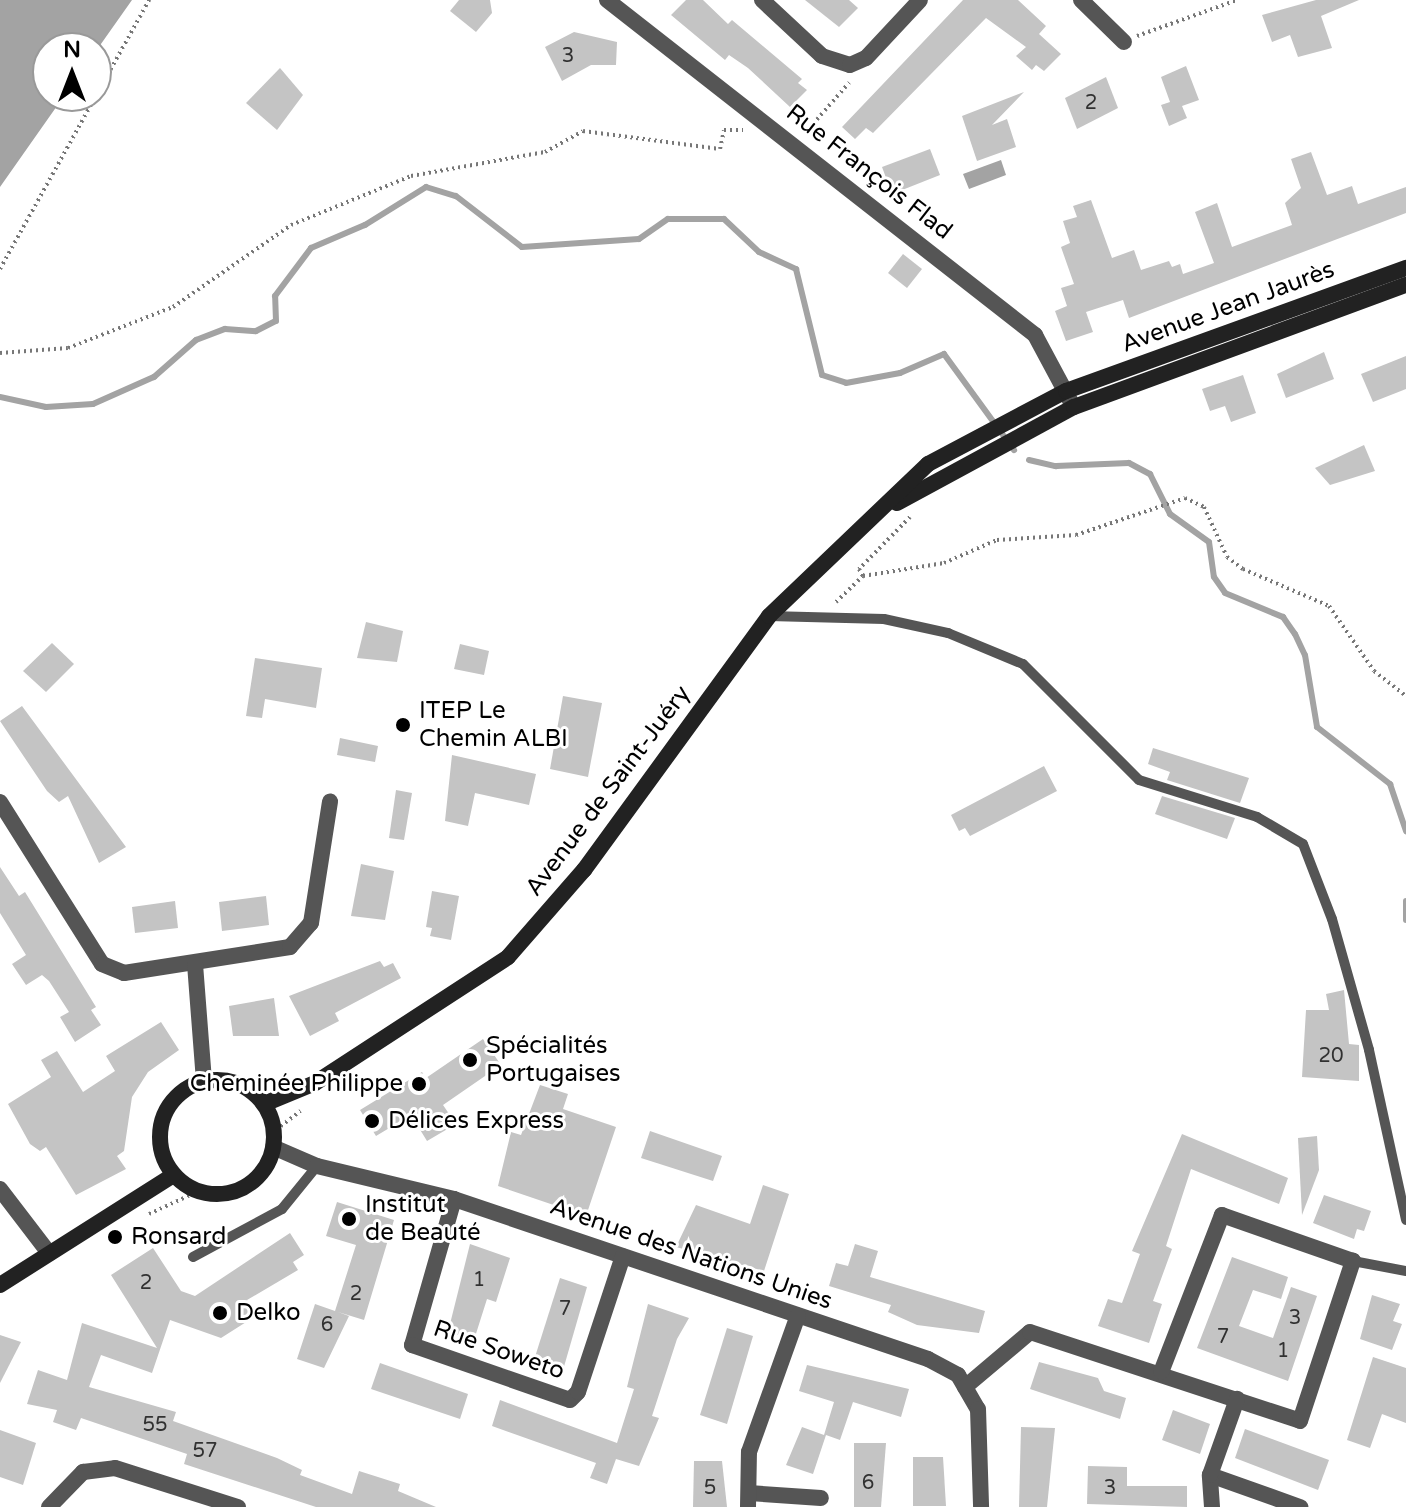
<!DOCTYPE html>
<html>
<head>
<meta charset="utf-8">
<style>
	body { margin:0 }
	#map { position:relative; width:1406px; height:1507px; overflow:hidden; background:#fff; font-family:"Varela Round",sans-serif }
	div>[style] { position:absolute }
	.water>* { inset:0; background:#a3a3a3 }
	.stream>* { height:6px; margin:-3px; padding:0 3px; transform-origin:3px; border-radius:3px; background:#a3a3a3 }
	.building>* { inset:0; background:#c4c4c4 }
	.path>* { height:4px; margin-top:-2px; transform-origin:0; background:repeating-linear-gradient(90deg,#777 0 2px,transparent 0 6px) }
	.lane>* { height:10px; margin:-5px; padding:0 5px; transform-origin:5px; border-radius:5px; background:#555 }
	.street>* { height:16px; margin:-8px; padding:0 8px; transform-origin:8px; border-radius:8px; background:#555 }
	.secondary>* { height:16px; margin:-8px; padding:0 8px; transform-origin:8px; border-radius:8px; background:#222 }
	.secondary>.ring { margin:-8px; padding:0; box-sizing:content-box; background:none; border:16px solid #222; border-radius:50% }
	.dots>* { width:22px; height:22px; translate:-50% -50%; box-sizing:border-box; border:4px solid #fff; border-radius:50% }
	span { translate:-50% -50%; white-space:nowrap; text-align:center; line-height:1.15; -webkit-text-stroke:6px #fff; paint-order:stroke }
	.number-label { font-size:20px; color:#313131 }
	.number-label span { -webkit-text-stroke-width:0 }
	.street-label { font-size:24px; color:#000 }
	.poi-label { font-size:24px; color:#000 }
	.left { translate:0 -50%; text-align:left }
	.right { translate:-100% -50%; text-align:right }
	.north { position:absolute; left:32px; top:32px; width:80px; height:80px; box-sizing:border-box; background:#fff; border:2px solid #999; border-radius:50%; rotate:0deg; font-size:22px; font-weight:700; line-height:32px; text-align:center; color:#000 }
	.north::after { content:''; display:block; margin:auto; width:28px; height:36px; background:#000; clip-path:polygon(50% 0,100% 100%,50% 72%,0 100%) }
</style>
</head>
<body>
<div id="map">
	<div class="water">
		<div style="clip-path:polygon(0 0,132px 0,96px 51px,48px 48px,48px 96px,64px 96px,0 187px)"></div>
		<div style="clip-path:polygon(1001px 160px,1006px 175px,969px 189px,963px 174px)"></div>
	</div>
	<div class="stream">
		<div style="left:0;top:397px;width:47px;rotate:12.3deg"></div>
		<div style="left:46px;top:407px;width:47px;rotate:-3.7deg"></div>
		<div style="left:93px;top:404px;width:67px;rotate:-23.9deg"></div>
		<div style="left:154px;top:377px;width:56px;rotate:-41.4deg"></div>
		<div style="left:196px;top:340px;width:31px;rotate:-21deg"></div>
		<div style="left:225px;top:329px;width:31px;rotate:4deg"></div>
		<div style="left:256px;top:331px;width:22px;rotate:-27deg"></div>
		<div style="left:276px;top:321px;width:25px;rotate:-92deg"></div>
		<div style="left:275px;top:296px;width:60px;rotate:-53.1deg"></div>
		<div style="left:311px;top:248px;width:59px;rotate:-23.1deg"></div>
		<div style="left:365px;top:225px;width:72px;rotate:-31.9deg"></div>
		<div style="left:426px;top:187px;width:31px;rotate:17deg"></div>
		<div style="left:456px;top:196px;width:83px;rotate:37.7deg"></div>
		<div style="left:522px;top:247px;width:117px;rotate:-3.9deg"></div>
		<div style="left:639px;top:239px;width:35px;rotate:-35deg"></div>
		<div style="left:668px;top:219px;width:56px"></div>
		<div style="left:724px;top:219px;width:48px;rotate:43.3deg"></div>
		<div style="left:759px;top:252px;width:41px;rotate:24.7deg"></div>
		<div style="left:796px;top:269px;width:109px;rotate:76.2deg"></div>
		<div style="left:822px;top:375px;width:25px;rotate:18deg"></div>
		<div style="left:846px;top:383px;width:55px;rotate:-10.5deg"></div>
		<div style="left:900px;top:373px;width:48px;rotate:-23.4deg"></div>
		<div style="left:944px;top:354px;width:119px;rotate:53.9deg"></div>
		<div style="left:1029px;top:460px;width:28px;rotate:13deg"></div>
		<div style="left:1056px;top:466px;width:73px;rotate:-2.4deg"></div>
		<div style="left:1129px;top:463px;width:24px;rotate:28deg"></div>
		<div style="left:1150px;top:474px;width:45px;rotate:63.4deg"></div>
		<div style="left:1170px;top:514px;width:48px;rotate:35.7deg"></div>
		<div style="left:1209px;top:542px;width:35px;rotate:82deg"></div>
		<div style="left:1214px;top:577px;width:19px;rotate:55deg"></div>
		<div style="left:1225px;top:593px;width:63px;rotate:22.5deg"></div>
		<div style="left:1283px;top:617px;width:21px;rotate:55deg"></div>
		<div style="left:1295px;top:634px;width:23px;rotate:65deg"></div>
		<div style="left:1305px;top:655px;width:73px;rotate:80.5deg"></div>
		<div style="left:1317px;top:727px;width:93px;rotate:38deg"></div>
		<div style="left:1390px;top:784px;width:50px;rotate:71.2deg"></div>
		<div style="left:1406px;top:901px;width:19px;rotate:90deg"></div>
	</div>
	<div class="building">
		<div style="clip-path:polygon(459px 0,490px 0,492px 13px,476px 32px,450px 11px)"></div>
		<div style="clip-path:polygon(686px 0,703px 0,728px 24px,732px 20px,802px 79px,798px 83px,807px 90px,790px 107px,748px 68px,729px 55px,725px 60px,671px 15px)"></div>
		<div style="clip-path:polygon(805px 0,849px 0,858px 8px,839px 27px)"></div>
		<div style="clip-path:polygon(963px 0,1018px 0,1046px 26px,1039px 34px,1061px 54px,1044px 71px,1036px 65px,1032px 70px,1016px 56px,1026px 47px,986px 18px,873px 133px,866px 128px,855px 139px,842px 127px)"></div>
		<div style="clip-path:polygon(1316px 0,1359px 0,1321px 16px,1332px 48px,1298px 57px,1290px 35px,1272px 42px,1262px 15px)"></div>
		<div style="clip-path:polygon(574px 32px,617px 42px,616px 65px,591px 65px,562px 81px,545px 47px)"></div>
		<div style="clip-path:polygon(1186px 66px,1199px 100px,1182px 106px,1187px 118px,1169px 126px,1161px 105px,1170px 102px,1161px 77px)"></div>
		<div style="clip-path:polygon(280px 68px,303px 95px,277px 130px,246px 103px)"></div>
		<div style="clip-path:polygon(1106px 77px,1118px 108px,1077px 129px,1065px 98px)"></div>
		<div style="clip-path:polygon(1024px 92px,992px 125px,1007px 119px,1016px 147px,977px 161px,962px 116px)"></div>
		<div style="clip-path:polygon(930px 149px,940px 175px,892px 194px,882px 167px)"></div>
		<div style="clip-path:polygon(1311px 152px,1327px 195px,1352px 186px,1358px 204px,1406px 187px,1406px 213px,1129px 318px,1123px 300px,1086px 312px,1093px 332px,1066px 341px,1055px 311px,1067px 306px,1061px 288px,1074px 284px,1061px 247px,1070px 243px,1063px 221px,1077px 217px,1073px 206px,1091px 200px,1112px 258px,1134px 250px,1141px 270px,1169px 261px,1172px 267px,1180px 264px,1183px 274px,1214px 263px,1195px 212px,1217px 203px,1232px 247px,1292px 225px,1285px 203px,1301px 188px,1291px 159px)"></div>
		<div style="clip-path:polygon(903px 254px,922px 269px,907px 288px,888px 273px)"></div>
		<div style="clip-path:polygon(1324px 352px,1334px 379px,1286px 398px,1277px 374px)"></div>
		<div style="clip-path:polygon(1406px 356px,1406px 389px,1373px 402px,1361px 374px)"></div>
		<div style="clip-path:polygon(1243px 375px,1256px 413px,1231px 422px,1225px 406px,1210px 411px,1202px 389px)"></div>
		<div style="clip-path:polygon(1364px 445px,1375px 471px,1330px 485px,1315px 468px)"></div>
		<div style="clip-path:polygon(366px 622px,403px 631px,397px 662px,357px 658px)"></div>
		<div style="clip-path:polygon(52px 643px,74px 664px,46px 692px,23px 671px)"></div>
		<div style="clip-path:polygon(460px 644px,489px 651px,484px 675px,454px 669px)"></div>
		<div style="clip-path:polygon(255px 658px,322px 668px,316px 708px,265px 699px,262px 718px,246px 716px)"></div>
		<div style="clip-path:polygon(563px 696px,602px 703px,588px 777px,550px 769px)"></div>
		<div style="clip-path:polygon(22px 706px,126px 847px,99px 863px,68px 796px,59px 802px,47px 791px,0 721px)"></div>
		<div style="clip-path:polygon(340px 738px,378px 746px,375px 762px,337px 755px)"></div>
		<div style="clip-path:polygon(1153px 748px,1249px 778px,1240px 803px,1167px 780px,1170px 772px,1148px 764px)"></div>
		<div style="clip-path:polygon(452px 755px,536px 774px,529px 805px,475px 793px,468px 826px,445px 821px)"></div>
		<div style="clip-path:polygon(1044px 766px,1057px 791px,970px 836px,965px 828px,959px 831px,951px 815px)"></div>
		<div style="clip-path:polygon(396px 790px,412px 793px,404px 840px,389px 838px)"></div>
		<div style="clip-path:polygon(1162px 796px,1235px 818px,1227px 839px,1155px 814px)"></div>
		<div style="clip-path:polygon(361px 864px,394px 871px,385px 920px,351px 916px)"></div>
		<div style="clip-path:polygon(0 867px,19px 896px,25px 892px,96px 1007px,91px 1010px,101px 1025px,75px 1042px,60px 1017px,69px 1012px,49px 981px,42px 975px,26px 985px,12px 964px,26px 955px,0 913px)"></div>
		<div style="clip-path:polygon(432px 891px,459px 896px,451px 940px,430px 936px,432px 928px,426px 927px)"></div>
		<div style="clip-path:polygon(266px 896px,269px 925px,222px 931px,219px 902px)"></div>
		<div style="clip-path:polygon(175px 901px,178px 928px,135px 933px,132px 907px)"></div>
		<div style="clip-path:polygon(380px 961px,384px 967px,393px 963px,401px 978px,335px 1013px,339px 1021px,310px 1036px,289px 996px)"></div>
		<div style="clip-path:polygon(1344px 990px,1349px 1044px,1359px 1045px,1359px 1081px,1302px 1077px,1306px 1010px,1329px 1010px,1326px 994px)"></div>
		<div style="clip-path:polygon(274px 998px,279px 1036px,233px 1036px,229px 1006px)"></div>
		<div style="clip-path:polygon(161px 1022px,179px 1050px,148px 1072px,132px 1097px,124px 1151px,117px 1156px,126px 1169px,76px 1195px,46px 1147px,40px 1151px,30px 1144px,8px 1104px,51px 1077px,41px 1060px,57px 1051px,83px 1092px,115px 1071px,106px 1056px)"></div>
		<div style="clip-path:polygon(483px 1039px,501px 1065px,443px 1105px,456px 1124px,427px 1141px,411px 1115px,376px 1136px,360px 1110px,422px 1072px,426px 1078px)"></div>
		<div style="clip-path:polygon(540px 1085px,568px 1094px,563px 1109px,616px 1127px,586px 1216px,498px 1186px,511px 1132px,521px 1135px)"></div>
		<div style="clip-path:polygon(650px 1131px,722px 1156px,713px 1181px,641px 1158px)"></div>
		<div style="clip-path:polygon(1182px 1134px,1288px 1178px,1279px 1204px,1191px 1169px,1166px 1246px,1172px 1249px,1153px 1301px,1162px 1304px,1149px 1343px,1098px 1326px,1108px 1299px,1122px 1303px,1140px 1254px,1132px 1251px)"></div>
		<div style="clip-path:polygon(1317px 1136px,1319px 1170px,1302px 1215px,1298px 1138px)"></div>
		<div style="clip-path:polygon(763px 1185px,789px 1194px,764px 1271px,676px 1247px,696px 1205px,750px 1224px)"></div>
		<div style="clip-path:polygon(1324px 1195px,1371px 1211px,1364px 1231px,1357px 1229px,1354px 1239px,1313px 1223px)"></div>
		<div style="clip-path:polygon(337px 1202px,394px 1220px,364px 1320px,338px 1312px,349px 1316px,324px 1368px,297px 1359px,315px 1304px,335px 1311px,356px 1245px,326px 1236px)"></div>
		<div style="clip-path:polygon(290px 1233px,304px 1255px,293px 1262px,298px 1270px,247px 1300px,257px 1315px,221px 1338px,170px 1320px,152px 1373px,101px 1355px,89px 1387px,176px 1412px,173px 1421px,277px 1458px,302px 1470px,300px 1475px,352px 1494px,359px 1471px,400px 1484px,398px 1491px,436px 1507px,316px 1507px,184px 1464px,187px 1454px,81px 1418px,76px 1430px,53px 1422px,57px 1410px,27px 1404px,38px 1370px,67px 1380px,82px 1323px,157px 1348px,111px 1275px,153px 1248px,181px 1291px,195px 1296px)"></div>
		<div style="clip-path:polygon(470px 1244px,510px 1258px,496px 1302px,487px 1299px,474px 1340px,448px 1332px)"></div>
		<div style="clip-path:polygon(855px 1244px,878px 1251px,870px 1277px,985px 1311px,979px 1333px,917px 1325px,888px 1312px,891px 1305px,829px 1286px,836px 1263px,848px 1266px)"></div>
		<div style="clip-path:polygon(1232px 1257px,1288px 1277px,1281px 1299px,1253px 1290px,1239px 1326px,1273px 1338px,1291px 1287px,1317px 1296px,1288px 1381px,1197px 1348px)"></div>
		<div style="clip-path:polygon(560px 1278px,587px 1287px,563px 1370px,534px 1360px)"></div>
		<div style="clip-path:polygon(1372px 1295px,1400px 1304px,1393px 1321px,1402px 1324px,1392px 1350px,1360px 1339px)"></div>
		<div style="clip-path:polygon(648px 1304px,689px 1318px,677px 1339px,652px 1416px,659px 1418px,639px 1466px,616px 1459px,607px 1484px,590px 1478px,596px 1463px,492px 1426px,500px 1400px,617px 1443px,634px 1389px,627px 1387px)"></div>
		<div style="clip-path:polygon(727px 1328px,753px 1336px,727px 1424px,700px 1415px)"></div>
		<div style="clip-path:polygon(0 1335px,21px 1342px,0 1383px)"></div>
		<div style="clip-path:polygon(1373px 1357px,1406px 1368px,1406px 1423px,1382px 1414px,1370px 1448px,1347px 1440px)"></div>
		<div style="clip-path:polygon(1039px 1362px,1098px 1378px,1104px 1391px,1126px 1398px,1120px 1419px,1030px 1389px)"></div>
		<div style="clip-path:polygon(380px 1363px,468px 1394px,460px 1419px,371px 1389px)"></div>
		<div style="clip-path:polygon(807px 1365px,909px 1389px,901px 1417px,853px 1402px,840px 1440px,826px 1435px,813px 1474px,786px 1465px,802px 1427px,824px 1435px,834px 1402px,799px 1391px)"></div>
		<div style="clip-path:polygon(1173px 1410px,1210px 1424px,1200px 1454px,1162px 1440px)"></div>
		<div style="clip-path:polygon(1021px 1427px,1055px 1428px,1047px 1507px,1019px 1507px)"></div>
		<div style="clip-path:polygon(1245px 1429px,1329px 1460px,1318px 1490px,1235px 1458px)"></div>
		<div style="clip-path:polygon(0 1430px,36px 1443px,23px 1485px,0 1477px)"></div>
		<div style="clip-path:polygon(854px 1443px,886px 1443px,881px 1507px,854px 1507px)"></div>
		<div style="clip-path:polygon(913px 1457px,943px 1457px,946px 1506px,913px 1506px)"></div>
		<div style="clip-path:polygon(694px 1461px,722px 1461px,727px 1507px,693px 1507px)"></div>
		<div style="clip-path:polygon(1088px 1466px,1127px 1467px,1127px 1486px,1187px 1486px,1187px 1507px,1087px 1504px)"></div>
	</div>
	<div class="path">
		<div style="left:1137px;top:36px;width:106px;rotate:-19.8deg"></div>
		<div style="left:805px;top:133px;width:67px;rotate:-48.7deg"></div>
		<div style="left:0;top:269px;width:308px;rotate:-61deg"></div>
		<div style="left:0;top:353px;width:68px;rotate:-4.2deg"></div>
		<div style="left:68px;top:348px;width:113px;rotate:-21.3deg"></div>
		<div style="left:173px;top:307px;width:144px;rotate:-34.8deg"></div>
		<div style="left:291px;top:225px;width:130px;rotate:-22.2deg"></div>
		<div style="left:411px;top:176px;width:136px;rotate:-10.2deg"></div>
		<div style="left:545px;top:152px;width:43px;rotate:-28.9deg"></div>
		<div style="left:583px;top:131px;width:138px;rotate:7.5deg"></div>
		<div style="left:720px;top:149px;width:19px;rotate:-78deg"></div>
		<div style="left:724px;top:130px;width:19px"></div>
		<div style="left:910px;top:517px;width:73px;rotate:134.4deg"></div>
		<div style="left:859px;top:569px;width:8px;rotate:60deg"></div>
		<div style="left:863px;top:576px;width:82px;rotate:-9.1deg"></div>
		<div style="left:944px;top:563px;width:58px;rotate:-23.5deg"></div>
		<div style="left:997px;top:540px;width:79px;rotate:-3.6deg"></div>
		<div style="left:1076px;top:535px;width:115px;rotate:-18.7deg"></div>
		<div style="left:1185px;top:498px;width:21px;rotate:25deg"></div>
		<div style="left:1204px;top:507px;width:55px;rotate:65.3deg"></div>
		<div style="left:1227px;top:557px;width:20px;rotate:37deg"></div>
		<div style="left:1243px;top:569px;width:94px;rotate:23.3deg"></div>
		<div style="left:1329px;top:606px;width:79px;rotate:55.3deg"></div>
		<div style="left:1374px;top:671px;width:41px;rotate:38deg"></div>
		<div style="left:836px;top:602px;width:37px;rotate:-44deg"></div>
		<div style="left:276px;top:1130px;width:31px;rotate:-38deg"></div>
		<div style="left:149px;top:1214px;width:55px;rotate:-24.7deg"></div>
	</div>
	<div class="lane">
		<div style="left:769px;top:616px;width:115px;rotate:1.5deg"></div>
		<div style="left:884px;top:619px;width:66px;rotate:12.3deg"></div>
		<div style="left:948px;top:633px;width:81px;rotate:22.5deg"></div>
		<div style="left:1023px;top:664px;width:164px;rotate:45deg"></div>
		<div style="left:1139px;top:780px;width:124px;rotate:17.4deg"></div>
		<div style="left:1257px;top:817px;width:53px;rotate:30.4deg"></div>
		<div style="left:1303px;top:844px;width:80px;rotate:68.9deg"></div>
		<div style="left:1332px;top:919px;width:136px;rotate:74.2deg"></div>
		<div style="left:1369px;top:1050px;width:174px;rotate:77.7deg"></div>
		<div style="left:193px;top:1257px;width:101px;rotate:-28.3deg"></div>
		<div style="left:282px;top:1209px;width:55px;rotate:-50.9deg"></div>
		<div style="left:1353px;top:1261px;width:54px;rotate:10.7deg"></div>
	</div>
	<div class="street">
		<div style="left:607px;top:0;width:544px;rotate:38.05deg"></div>
		<div style="left:1035px;top:335px;width:78px;rotate:61.8deg"></div>
		<div style="left:762px;top:0;width:82px;rotate:43deg"></div>
		<div style="left:822px;top:56px;width:29px;rotate:18deg"></div>
		<div style="left:850px;top:65px;width:17px;rotate:-24deg"></div>
		<div style="left:866px;top:58px;width:79px;rotate:-47deg"></div>
		<div style="left:1081px;top:0;width:60px;rotate:44.3deg"></div>
		<div style="left:0;top:802px;width:191px;rotate:57.8deg"></div>
		<div style="left:102px;top:964px;width:24px;rotate:22deg"></div>
		<div style="left:124px;top:973px;width:168px;rotate:-8.9deg"></div>
		<div style="left:290px;top:947px;width:32px;rotate:-49deg"></div>
		<div style="left:311px;top:923px;width:123px;rotate:-81.1deg"></div>
		<div style="left:195px;top:964px;width:117px;rotate:85.6deg"></div>
		<div style="left:273px;top:1147px;width:48px;rotate:23.4deg"></div>
		<div style="left:317px;top:1166px;width:141px;rotate:13.5deg"></div>
		<div style="left:454px;top:1199px;width:500px;rotate:18.65deg"></div>
		<div style="left:928px;top:1359px;width:34px;rotate:28deg"></div>
		<div style="left:958px;top:1375px;width:39px;rotate:60deg"></div>
		<div style="left:978px;top:1409px;width:98px;rotate:88.2deg"></div>
		<div style="left:0;top:1189px;width:81px;rotate:52.6deg"></div>
		<div style="left:454px;top:1199px;width:152px;rotate:106deg"></div>
		<div style="left:412px;top:1345px;width:167px;rotate:19.2deg"></div>
		<div style="left:570px;top:1400px;width:11px;rotate:-45deg"></div>
		<div style="left:578px;top:1392px;width:143px;rotate:-71.7deg"></div>
		<div style="left:965px;top:1387px;width:85px;rotate:-40.2deg"></div>
		<div style="left:1030px;top:1332px;width:284px;rotate:18.2deg"></div>
		<div style="left:1300px;top:1421px;width:169px;rotate:-71.7deg"></div>
		<div style="left:1353px;top:1261px;width:139px;rotate:-160.7deg"></div>
		<div style="left:1222px;top:1215px;width:168px;rotate:111.2deg"></div>
		<div style="left:1210px;top:1475px;width:96px;rotate:19.6deg"></div>
		<div style="left:749px;top:1493px;width:72px;rotate:4deg"></div>
		<div style="left:49px;top:1507px;width:49px;rotate:-45.8deg"></div>
		<div style="left:83px;top:1472px;width:32px;rotate:-7deg"></div>
		<div style="left:115px;top:1468px;width:129px;rotate:17.6deg"></div>
		<div style="left:748px;top:1507px;width:55px;rotate:-89deg"></div>
		<div style="left:749px;top:1452px;width:145px;rotate:-70.3deg"></div>
		<div style="left:1212px;top:1507px;width:32px;rotate:-94deg"></div>
		<div style="left:1210px;top:1475px;width:81px;rotate:-70.4deg"></div>
	</div>
	<div class="secondary">
		<div style="left:897px;top:503px;width:201px;rotate:-28.5deg"></div>
		<div style="left:1074px;top:407px;width:354px;rotate:-20.2deg"></div>
		<div class="ring" style="left:160px;top:1080px;width:98px;height:98px"></div>
		<div style="left:264px;top:1104px;width:55px;rotate:-22.4deg"></div>
		<div style="left:315px;top:1083px;width:230px;rotate:-33.1deg"></div>
		<div style="left:508px;top:957px;width:116px;rotate:-48.9deg"></div>
		<div style="left:584px;top:870px;width:314px;rotate:-53.9deg"></div>
		<div style="left:769px;top:616px;width:220px;rotate:-43.7deg"></div>
		<div style="left:928px;top:464px;width:156px;rotate:-27.9deg"></div>
		<div style="left:1066px;top:391px;width:362px;rotate:-19.9deg"></div>
		<div style="left:0;top:1285px;width:205px;rotate:-32.4deg"></div>
	</div>
	<div class="dots">
		<div style="left:403px;top:725px;background:#000"></div>
		<div style="left:470px;top:1060px;background:#000"></div>
		<div style="left:419px;top:1084px;background:#000"></div>
		<div style="left:372px;top:1121px;background:#000"></div>
		<div style="left:349px;top:1219px;background:#000"></div>
		<div style="left:115px;top:1237px;background:#000"></div>
		<div style="left:220px;top:1313px;background:#000"></div>
	</div>
	<div class="number-label">
		<span style="left:568px;top:56px">3</span>
		<span style="left:1091px;top:103px">2</span>
		<span style="left:1331px;top:1056px">20</span>
		<span style="left:479px;top:1280px">1</span>
		<span style="left:146px;top:1283px">2</span>
		<span style="left:356px;top:1294px">2</span>
		<span style="left:565px;top:1309px">7</span>
		<span style="left:1295px;top:1318px">3</span>
		<span style="left:327px;top:1325px">6</span>
		<span style="left:1223px;top:1337px">7</span>
		<span style="left:1283px;top:1351px">1</span>
		<span style="left:155px;top:1425px">55</span>
		<span style="left:205px;top:1451px">57</span>
		<span style="left:868px;top:1483px">6</span>
		<span style="left:710px;top:1488px">5</span>
		<span style="left:1110px;top:1488px">3</span>
	</div>
	<div class="street-label">
		<span style="left:869px;top:172px;rotate:38deg">Rue François Flad</span>
		<span style="left:1228px;top:307px;rotate:-20deg">Avenue Jean Jaurès</span>
		<span style="left:608px;top:791px;rotate:-53deg">Avenue de Saint-Juéry</span>
		<span style="left:691px;top:1254px;rotate:19deg">Avenue des Nations Unies</span>
		<span style="left:499px;top:1350px;rotate:19deg">Rue Soweto</span>
	</div>
	<div class="poi-label">
		<span class="left" style="left:419px;top:725px">ITEP Le<br>Chemin ALBI</span>
		<span class="left" style="left:486px;top:1060px">Spécialités<br>Portugaises</span>
		<span class="right" style="left:403px;top:1084px">Cheminée Philippe</span>
		<span class="left" style="left:388px;top:1121px">Délices Express</span>
		<span class="left" style="left:365px;top:1219px">Institut<br>de Beauté</span>
		<span class="left" style="left:131px;top:1237px">Ronsard</span>
		<span class="left" style="left:236px;top:1313px">Delko</span>
	</div>
	<div class="north">N</div>
</div>
</body>
</html>
